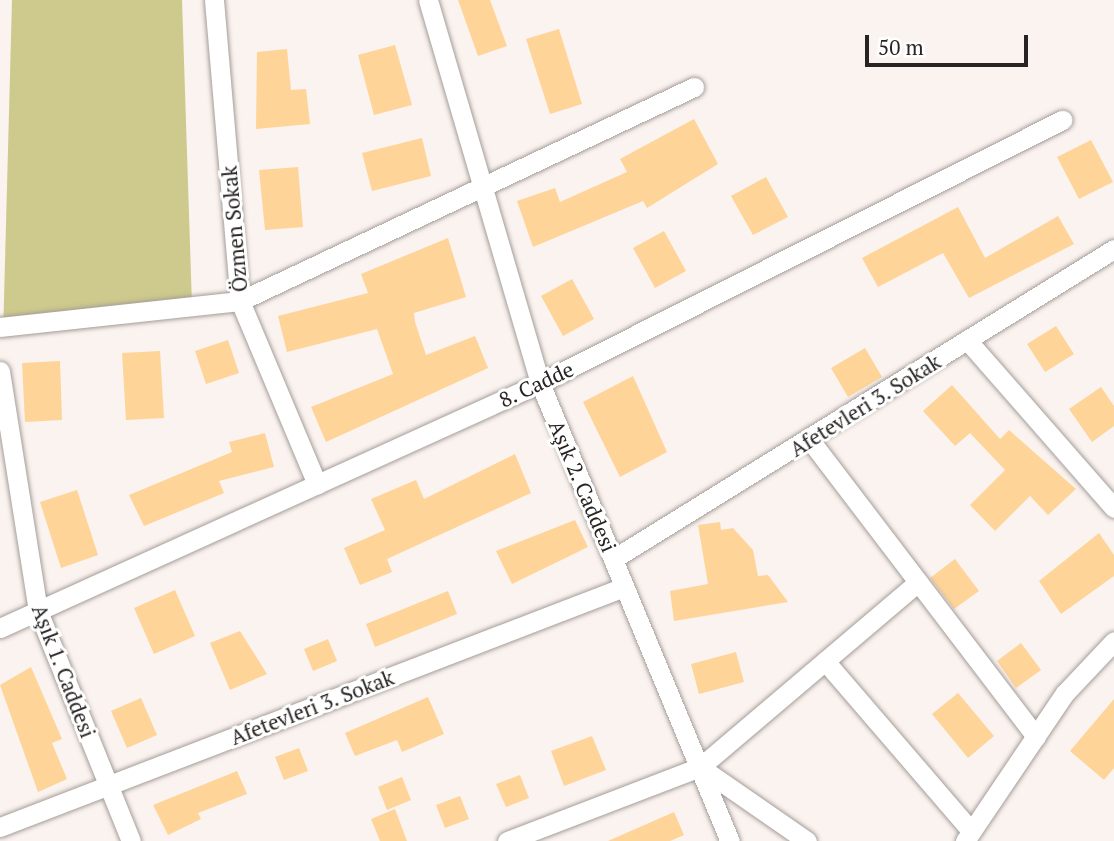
<!DOCTYPE html>
<html>
<head>
<meta charset="utf-8">
<style>
	body { margin:0 }
	#map { position:relative; width:1114px; height:841px; overflow:hidden; background:#fbf3ef; font-family:"PT Serif",serif }
	div>[style] { position:absolute }
	.green>* { inset:0; background:#cec98c }
	.building>* { inset:0; background:#fed498 }
	.roads { filter:drop-shadow(0 0 2px #a49d99) drop-shadow(0 0 2px #a49d99) }
	.street>* { height:19px; margin:-9.5px; padding:0 9.5px; transform-origin:9.5px; border-radius:9.5px; background:#fff }
	span { translate:-50% -50%; white-space:nowrap; text-align:center; line-height:1.15; -webkit-text-stroke:6px #fff; paint-order:stroke }
	.street-label { font-size:21px; color:#272423 }
	.scale { position:absolute; left:865px; top:35px; width:163px; height:32px; box-sizing:border-box; border:4px solid #272423; border-top:0; padding-left:9px; font-size:21px; line-height:24px; white-space:nowrap; color:#272423; -webkit-text-stroke:5px #fff; paint-order:stroke }
</style>
</head>
<body>
<div id="map">
	<div class="green">
		<div style="clip-path:polygon(12px 0,182px 0,192px 306px,123px 324px,3px 337px)"></div>
	</div>
	<div class="building">
		<div style="clip-path:polygon(458px 0,490px 0,507px 46px,478px 56px)"></div>
		<div style="clip-path:polygon(559px 29px,582px 104px,550px 114px,526px 39px)"></div>
		<div style="clip-path:polygon(395px 45px,412px 105px,374px 115px,358px 55px)"></div>
		<div style="clip-path:polygon(287px 49px,291px 90px,306px 89px,310px 124px,256px 129px,257px 52px)"></div>
		<div style="clip-path:polygon(694px 119px,718px 164px,647px 208px,643px 201px,533px 247px,517px 201px,555px 188px,560px 202px,627px 172px,620px 159px)"></div>
		<div style="clip-path:polygon(422px 138px,431px 176px,372px 191px,362px 153px)"></div>
		<div style="clip-path:polygon(1091px 140px,1113px 182px,1079px 199px,1057px 157px)"></div>
		<div style="clip-path:polygon(298px 167px,303px 227px,265px 230px,259px 170px)"></div>
		<div style="clip-path:polygon(766px 177px,788px 217px,753px 235px,731px 196px)"></div>
		<div style="clip-path:polygon(958px 207px,985px 258px,1058px 216px,1074px 244px,969px 298px,943px 253px,878px 287px,862px 258px)"></div>
		<div style="clip-path:polygon(664px 231px,686px 271px,655px 288px,633px 248px)"></div>
		<div style="clip-path:polygon(448px 238px,466px 297px,414px 313px,415px 322px,426px 355px,475px 336px,488px 368px,326px 442px,311px 407px,393px 374px,377px 329px,287px 352px,278px 316px,368px 293px,361px 274px)"></div>
		<div style="clip-path:polygon(572px 279px,594px 319px,563px 336px,541px 296px)"></div>
		<div style="clip-path:polygon(1056px 326px,1074px 354px,1045px 372px,1027px 344px)"></div>
		<div style="clip-path:polygon(228px 340px,239px 373px,206px 384px,195px 351px)"></div>
		<div style="clip-path:polygon(865px 348px,882px 377px,848px 397px,831px 368px)"></div>
		<div style="clip-path:polygon(160px 351px,164px 418px,126px 420px,122px 353px)"></div>
		<div style="clip-path:polygon(60px 361px,62px 420px,25px 422px,22px 363px)"></div>
		<div style="clip-path:polygon(633px 376px,667px 452px,620px 477px,583px 402px)"></div>
		<div style="clip-path:polygon(952px 385px,1000px 439px,1009px 430px,1076px 489px,1048px 515px,1030px 496px,995px 531px,970px 505px,1005px 470px,970px 433px,955px 446px,923px 411px)"></div>
		<div style="clip-path:polygon(1101px 387px,1114px 406px,1114px 426px,1092px 442px,1069px 409px)"></div>
		<div style="clip-path:polygon(265px 433px,274px 467px,219px 481px,224px 493px,144px 526px,129px 495px,232px 452px,229px 442px)"></div>
		<div style="clip-path:polygon(515px 454px,531px 493px,387px 559px,392px 572px,360px 585px,344px 548px,385px 530px,371px 499px,416px 480px,424px 499px)"></div>
		<div style="clip-path:polygon(77px 490px,98px 555px,61px 568px,40px 502px)"></div>
		<div style="clip-path:polygon(575px 520px,588px 547px,512px 584px,496px 551px)"></div>
		<div style="clip-path:polygon(720px 522px,721px 530px,733px 528px,753px 550px,758px 576px,768px 575px,788px 602px,674px 621px,670px 591px,708px 584px,698px 525px)"></div>
		<div style="clip-path:polygon(1099px 533px,1114px 555px,1114px 576px,1061px 614px,1039px 581px)"></div>
		<div style="clip-path:polygon(955px 559px,979px 591px,954px 609px,930px 578px)"></div>
		<div style="clip-path:polygon(175px 590px,195px 636px,154px 654px,134px 608px)"></div>
		<div style="clip-path:polygon(448px 591px,457px 614px,375px 647px,366px 624px)"></div>
		<div style="clip-path:polygon(240px 631px,267px 674px,230px 690px,210px 643px)"></div>
		<div style="clip-path:polygon(328px 639px,337px 661px,313px 671px,304px 649px)"></div>
		<div style="clip-path:polygon(1021px 643px,1041px 670px,1016px 688px,997px 661px)"></div>
		<div style="clip-path:polygon(736px 652px,744px 682px,699px 694px,691px 664px)"></div>
		<div style="clip-path:polygon(31px 667px,62px 739px,52px 743px,67px 779px,38px 792px,0 685px)"></div>
		<div style="clip-path:polygon(958px 693px,994px 736px,968px 758px,932px 714px)"></div>
		<div style="clip-path:polygon(428px 697px,444px 734px,402px 752px,397px 740px,355px 756px,345px 733px)"></div>
		<div style="clip-path:polygon(141px 698px,157px 735px,127px 748px,111px 711px)"></div>
		<div style="clip-path:polygon(1114px 699px,1114px 768px,1104px 780px,1070px 751px)"></div>
		<div style="clip-path:polygon(592px 736px,606px 770px,564px 786px,551px 751px)"></div>
		<div style="clip-path:polygon(299px 748px,308px 771px,284px 780px,275px 757px)"></div>
		<div style="clip-path:polygon(237px 771px,247px 794px,198px 813px,201px 819px,168px 835px,153px 805px)"></div>
		<div style="clip-path:polygon(520px 775px,529px 798px,506px 807px,496px 784px)"></div>
		<div style="clip-path:polygon(402px 777px,411px 800px,387px 810px,378px 787px)"></div>
		<div style="clip-path:polygon(460px 796px,469px 819px,445px 828px,436px 805px)"></div>
		<div style="clip-path:polygon(395px 809px,407px 841px,380px 841px,371px 819px)"></div>
		<div style="clip-path:polygon(674px 812px,684px 835px,670px 841px,608px 841px)"></div>
	</div>
	<div class="roads">
		<div class="street">
			<div style="left:214px;top:0;width:302px;rotate:85.1deg"></div>
			<div style="left:240px;top:301px;width:199px;rotate:67.2deg"></div>
			<div style="left:428px;top:0;width:399px;rotate:73.7deg"></div>
			<div style="left:540px;top:383px;width:496px;rotate:67.5deg"></div>
			<div style="left:0;top:327px;width:241px;rotate:-6.2deg"></div>
			<div style="left:240px;top:301px;width:502px;rotate:-25.24deg"></div>
			<div style="left:967px;top:340px;width:223px;rotate:48.8deg"></div>
			<div style="left:0;top:371px;width:243px;rotate:81deg"></div>
			<div style="left:38px;top:611px;width:248px;rotate:68deg"></div>
			<div style="left:810px;top:440px;width:373px;rotate:52.7deg"></div>
			<div style="left:613px;top:559px;width:589px;rotate:-31.75deg"></div>
			<div style="left:0;top:628px;width:593px;rotate:-24.4deg"></div>
			<div style="left:540px;top:383px;width:585px;rotate:-26.74deg"></div>
			<div style="left:825px;top:661px;width:224px;rotate:49.3deg"></div>
			<div style="left:700px;top:767px;width:130px;rotate:34.7deg"></div>
			<div style="left:0;top:827px;width:669px;rotate:-21.04deg"></div>
			<div style="left:507px;top:841px;width:207px;rotate:-21deg"></div>
			<div style="left:700px;top:767px;width:286px;rotate:-40.3deg"></div>
			<div style="left:965px;top:841px;width:179px;rotate:-56deg"></div>
			<div style="left:1065px;top:693px;width:71px;rotate:-46.7deg"></div>
		</div>
	</div>
	<div class="street-label">
		<span style="left:234px;top:229px;rotate:-95deg">Özmen Sokak</span>
		<span style="left:536px;top:384px;rotate:-25deg">8. Cadde</span>
		<span style="left:865px;top:405px;rotate:-32deg">Afetevleri 3. Sokak</span>
		<span style="left:583px;top:486px;rotate:67deg">Aşık 2. Caddesi</span>
		<span style="left:64px;top:671px;rotate:69deg">Aşık 1. Caddesi</span>
		<span style="left:312px;top:707px;rotate:-21deg">Afetevleri 3. Sokak</span>
	</div>
	<div class="scale">50 m</div>
</div>
</body>
</html>
